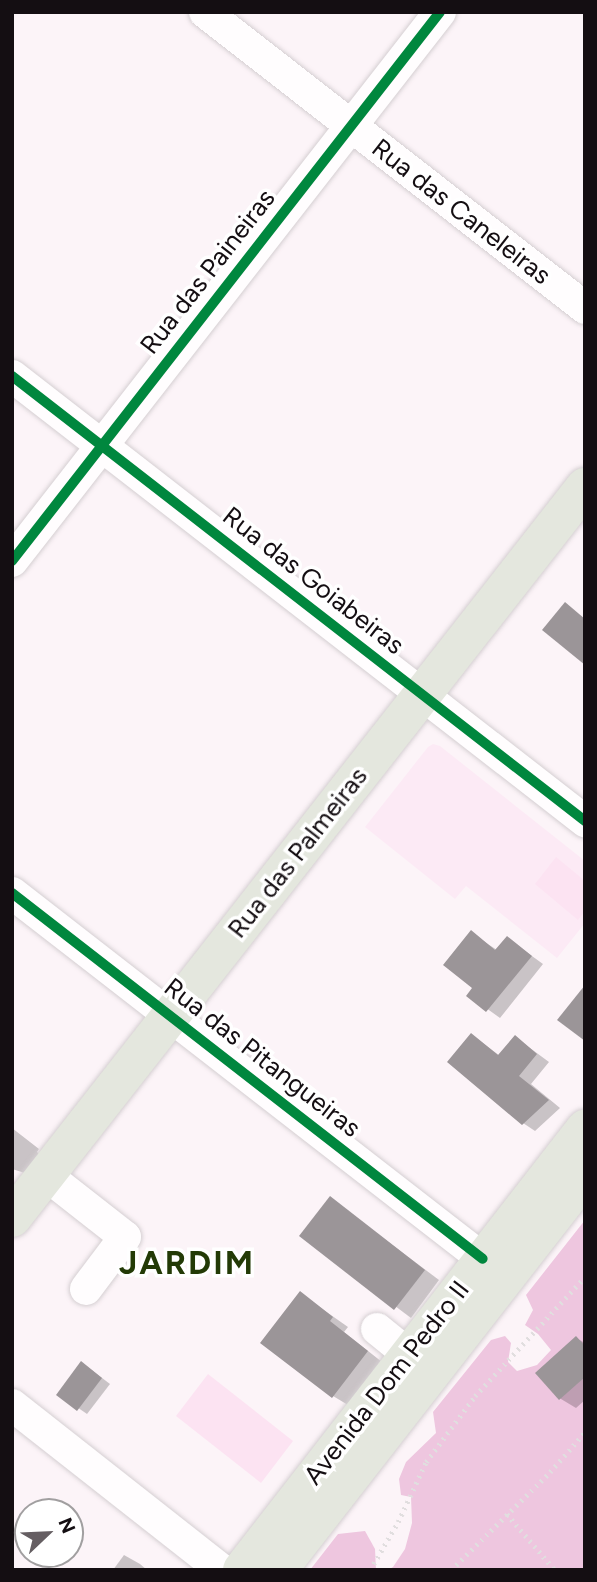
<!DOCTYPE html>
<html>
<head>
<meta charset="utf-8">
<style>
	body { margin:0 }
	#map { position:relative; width:597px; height:1582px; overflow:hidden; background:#fcf4f8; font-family:Figtree,sans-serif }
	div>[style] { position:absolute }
	.built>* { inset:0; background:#fceaf5 }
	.green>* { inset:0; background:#fce3f2 }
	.forest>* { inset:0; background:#eec6df }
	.shadow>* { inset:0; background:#0003 }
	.building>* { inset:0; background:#9b9598 }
	.path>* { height:4.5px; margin-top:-2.25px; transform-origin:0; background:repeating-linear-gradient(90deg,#e1dedf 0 2px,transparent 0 7px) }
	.roads { filter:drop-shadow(0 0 2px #d5cfd2) drop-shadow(0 0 2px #d5cfd2) }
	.minor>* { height:32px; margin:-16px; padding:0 16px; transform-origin:16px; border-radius:16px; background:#fffdfe }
	.major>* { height:38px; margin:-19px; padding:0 19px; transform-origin:19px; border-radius:19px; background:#e4e7de }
	.cycleway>* { height:10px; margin:-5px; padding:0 5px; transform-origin:5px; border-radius:5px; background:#00873e }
	span { translate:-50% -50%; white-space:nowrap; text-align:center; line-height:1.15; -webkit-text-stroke:7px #fff; paint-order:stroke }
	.street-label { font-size:26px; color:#140e12 }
	.district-label { font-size:33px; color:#233a06; font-weight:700; letter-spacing:2px }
	.frame { position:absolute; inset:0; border:14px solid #140e12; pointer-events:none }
	.north { position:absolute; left:14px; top:1498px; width:70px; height:70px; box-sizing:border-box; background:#fff; border:2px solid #a19fa0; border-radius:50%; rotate:67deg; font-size:19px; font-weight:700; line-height:28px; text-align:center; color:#140e12 }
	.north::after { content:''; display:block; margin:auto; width:24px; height:32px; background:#655e62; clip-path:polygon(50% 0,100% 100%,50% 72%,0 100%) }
</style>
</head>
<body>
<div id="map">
	<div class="built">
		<div style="clip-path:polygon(433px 744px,440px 746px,585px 861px,585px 923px,557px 958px,466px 886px,455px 899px,365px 827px,428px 747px)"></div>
	</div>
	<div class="green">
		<div style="clip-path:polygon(556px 857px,585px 881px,585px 911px,578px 920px,535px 884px)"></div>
		<div style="clip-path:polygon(208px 1374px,293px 1441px,261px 1483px,176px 1416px)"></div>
	</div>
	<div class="forest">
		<div style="clip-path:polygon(585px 1220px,585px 1570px,388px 1570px,393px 1567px,405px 1549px,412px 1523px,411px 1497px,401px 1495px,399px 1479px,406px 1462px,436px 1433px,433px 1412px,491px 1340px,505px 1336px,511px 1343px,508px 1362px,517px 1371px,537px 1365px,551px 1350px,538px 1334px,525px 1325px,533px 1310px,526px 1295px)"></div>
		<div style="clip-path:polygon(365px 1531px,375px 1549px,376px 1570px,310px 1570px,338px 1534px)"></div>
	</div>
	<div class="shadow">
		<div style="clip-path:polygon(471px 933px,497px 950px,507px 938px,543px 964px,500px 1018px,468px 995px,474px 988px)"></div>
		<div style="clip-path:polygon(472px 1035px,500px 1056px,515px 1037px,549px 1062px,531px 1084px,560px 1108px,535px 1131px,523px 1123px)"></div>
		<div style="clip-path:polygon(12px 1128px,39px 1149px,37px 1152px,41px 1156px,28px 1174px,12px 1169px)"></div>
		<div style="clip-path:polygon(331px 1199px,439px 1280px,411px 1318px,302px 1236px)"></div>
		<div style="clip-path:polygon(301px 1294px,348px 1327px,344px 1332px,382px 1362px,348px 1405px,333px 1396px)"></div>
		<div style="clip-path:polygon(576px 1338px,585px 1343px,585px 1400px,576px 1408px,561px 1399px,538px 1374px)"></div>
		<div style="clip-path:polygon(89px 1368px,110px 1384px,87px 1414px,58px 1394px)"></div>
		<div style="clip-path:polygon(124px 1555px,140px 1564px,147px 1570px,113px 1570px)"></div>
	</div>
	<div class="building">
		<div style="clip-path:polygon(565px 602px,585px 619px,585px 665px,542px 630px)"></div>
		<div style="clip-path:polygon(471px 930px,495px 950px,507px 936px,532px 956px,486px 1012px,466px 996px,472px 988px,443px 965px)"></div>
		<div style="clip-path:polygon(585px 985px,585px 1041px,557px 1020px)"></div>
		<div style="clip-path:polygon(471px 1033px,498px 1055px,515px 1035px,537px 1054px,519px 1076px,549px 1100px,522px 1125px,447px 1062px)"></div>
		<div style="clip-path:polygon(330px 1196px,425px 1270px,394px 1310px,299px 1236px)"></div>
		<div style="clip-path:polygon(300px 1291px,333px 1317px,330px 1321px,368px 1351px,332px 1398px,260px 1343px)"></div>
		<div style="clip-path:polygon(576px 1336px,585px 1346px,585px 1377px,559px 1400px,535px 1373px)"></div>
		<div style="clip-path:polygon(81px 1361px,102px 1378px,77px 1411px,56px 1395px)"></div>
	</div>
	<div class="path">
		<div style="left:507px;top:1514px;width:74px;rotate:49.4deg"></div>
		<div style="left:370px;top:1570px;width:56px;rotate:-59.7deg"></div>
		<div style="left:398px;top:1522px;width:66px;rotate:-65deg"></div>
		<div style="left:426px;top:1462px;width:82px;rotate:-53.4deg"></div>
		<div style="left:475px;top:1396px;width:162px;rotate:-47.3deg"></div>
		<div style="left:451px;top:1570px;width:139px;rotate:-44.7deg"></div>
		<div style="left:550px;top:1472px;width:53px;rotate:-48.8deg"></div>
	</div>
	<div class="roads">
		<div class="minor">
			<div style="left:205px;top:12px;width:482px;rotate:37.9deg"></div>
			<div style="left:12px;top:376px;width:726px;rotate:37.83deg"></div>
			<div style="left:12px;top:561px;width:696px;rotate:-52.06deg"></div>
			<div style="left:12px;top:893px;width:596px;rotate:37.85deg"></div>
			<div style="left:46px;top:1175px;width:100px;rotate:38.1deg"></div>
			<div style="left:125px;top:1237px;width:65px;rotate:126.9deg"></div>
			<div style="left:377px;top:1329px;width:41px;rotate:39.1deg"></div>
			<div style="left:12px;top:1405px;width:267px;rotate:38.2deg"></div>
		</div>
		<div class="major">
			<div style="left:12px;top:1218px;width:929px;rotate:-51.91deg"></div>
			<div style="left:242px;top:1570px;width:559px;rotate:-52.13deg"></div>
			<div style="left:278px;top:1570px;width:499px;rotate:-52.1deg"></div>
		</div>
	</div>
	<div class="cycleway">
		<div style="left:12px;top:376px;width:726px;rotate:37.83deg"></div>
		<div style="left:12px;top:561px;width:696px;rotate:-52.06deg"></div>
		<div style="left:12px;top:893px;width:596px;rotate:37.85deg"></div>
	</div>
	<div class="street-label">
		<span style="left:461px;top:212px;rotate:38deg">Rua das Caneleiras</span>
		<span style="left:208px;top:272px;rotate:-52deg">Rua das Paineiras</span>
		<span style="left:313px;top:581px;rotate:38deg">Rua das Goiabeiras</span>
		<span style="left:298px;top:853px;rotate:-52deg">Rua das Palmeiras</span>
		<span style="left:262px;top:1058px;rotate:38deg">Rua das Pitangueiras</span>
		<span style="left:387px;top:1383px;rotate:-52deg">Avenida Dom Pedro II</span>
	</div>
	<div class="district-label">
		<span style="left:187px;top:1263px">JARDIM</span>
	</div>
	<div class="frame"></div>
	<div class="north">N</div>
</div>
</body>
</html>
